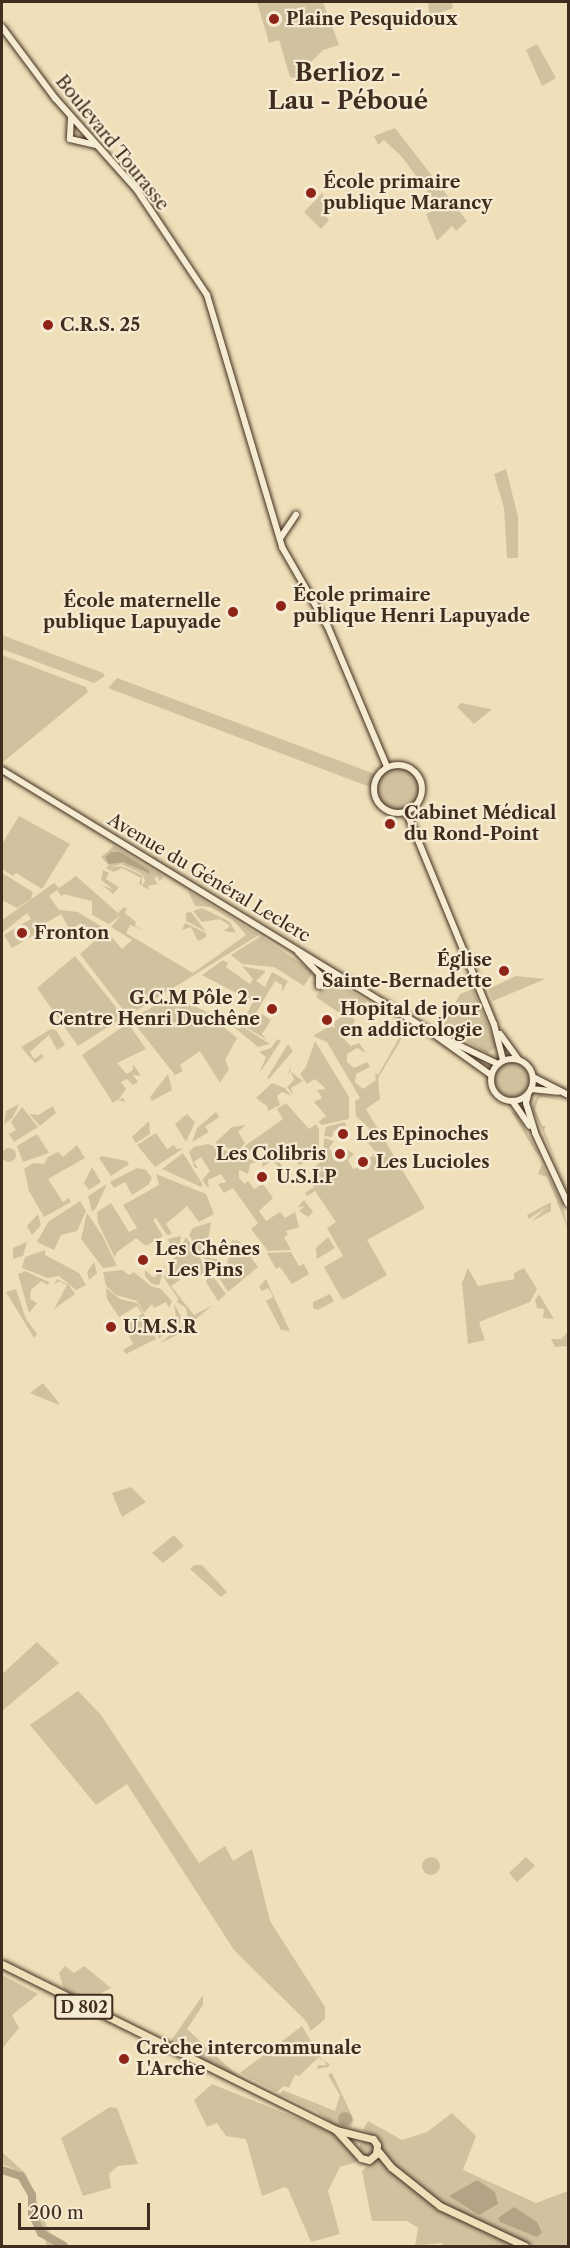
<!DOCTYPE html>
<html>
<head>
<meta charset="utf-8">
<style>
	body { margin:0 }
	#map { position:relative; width:570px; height:2248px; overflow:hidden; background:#efe0b9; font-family:"Libre Caslon Text",serif }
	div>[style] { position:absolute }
	.green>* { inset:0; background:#d1c29f }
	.round { border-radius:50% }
	.water>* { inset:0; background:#b4a385 }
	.river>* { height:8px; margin:-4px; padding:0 4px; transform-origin:4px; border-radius:4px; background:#b4a385 }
	.roads { filter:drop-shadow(0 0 2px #412d20) drop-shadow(0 0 2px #412d20) }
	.secondary>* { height:6px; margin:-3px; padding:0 3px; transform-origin:3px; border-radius:3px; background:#f5ebd2 }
	.secondary>.ring { margin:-3px; padding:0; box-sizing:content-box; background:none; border:6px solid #f5ebd2; border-radius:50% }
	.primary>* { height:7px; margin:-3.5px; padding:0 3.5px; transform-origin:3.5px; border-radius:3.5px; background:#efe0b9 }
	.dots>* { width:16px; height:16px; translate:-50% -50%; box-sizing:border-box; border:3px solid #f5ebd2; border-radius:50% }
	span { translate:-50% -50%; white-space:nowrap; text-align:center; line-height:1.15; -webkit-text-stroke:4.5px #f5ebd2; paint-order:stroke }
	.shield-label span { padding:2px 4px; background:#f5ebd2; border:2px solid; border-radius:4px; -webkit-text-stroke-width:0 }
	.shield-label { font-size:16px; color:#412d20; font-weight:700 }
	.poi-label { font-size:18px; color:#412d20; font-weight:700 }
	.left { translate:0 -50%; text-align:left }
	.right { translate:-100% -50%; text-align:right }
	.street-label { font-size:18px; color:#412d20 }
	.district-label { font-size:24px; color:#412d20; font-weight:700 }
	.frame { position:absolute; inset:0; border:3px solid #412d20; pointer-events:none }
	.scale { position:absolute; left:18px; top:2203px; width:132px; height:27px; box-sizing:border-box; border:3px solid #412d20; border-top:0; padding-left:8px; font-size:18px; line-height:21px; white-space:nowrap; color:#412d20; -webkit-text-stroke:4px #f5ebd2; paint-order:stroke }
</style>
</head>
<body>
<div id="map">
	<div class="green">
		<div style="clip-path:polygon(257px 2px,323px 2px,339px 45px,323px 50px,295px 78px,290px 77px,279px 40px,269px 43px)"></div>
		<div style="clip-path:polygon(428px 2px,452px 3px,453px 8px,431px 16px,436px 25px,447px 26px,431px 27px)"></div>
		<div style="clip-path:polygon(537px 44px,556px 78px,542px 86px,526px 50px)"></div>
		<div style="clip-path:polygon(395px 128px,467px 221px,456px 231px,452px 226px,437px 241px,426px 214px,440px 208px,402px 157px,384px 140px,378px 145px,374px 136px)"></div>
		<div style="clip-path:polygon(323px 192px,323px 197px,331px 205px,323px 214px,329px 220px,321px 229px,304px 212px)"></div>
		<div style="clip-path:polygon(506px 469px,518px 517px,518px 558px,507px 558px,504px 508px,494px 474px)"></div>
		<div style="clip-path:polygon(2px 635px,103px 673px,105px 676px,94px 683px,2px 649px)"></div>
		<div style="clip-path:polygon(2px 655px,86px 687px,88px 692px,2px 763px)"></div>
		<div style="clip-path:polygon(117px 678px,375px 774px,370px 787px,108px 688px)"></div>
		<div style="clip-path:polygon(461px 703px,490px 709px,491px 710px,474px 724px,457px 707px)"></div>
		<div class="round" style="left:377px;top:769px;width:42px;height:42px"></div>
		<div style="clip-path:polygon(19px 816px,70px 844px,42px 889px,16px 873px,13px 876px,2px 869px,2px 844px)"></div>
		<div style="clip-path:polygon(114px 846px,163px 876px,163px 878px,159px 881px,158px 876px,154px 879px,158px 884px,148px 886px,150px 890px,142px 886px,145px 881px,142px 874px,121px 864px,111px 867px,121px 866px,142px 875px,142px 885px,139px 884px,141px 878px,122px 868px,114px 872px,105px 868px,109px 866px,101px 857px)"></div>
		<div style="clip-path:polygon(103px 870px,109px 873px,106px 879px,119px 887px,113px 894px,102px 885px,114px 890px,101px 880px)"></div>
		<div style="clip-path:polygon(2px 873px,33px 892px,31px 899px,17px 908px,2px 900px)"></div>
		<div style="clip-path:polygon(76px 876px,118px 913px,124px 907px,127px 909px,125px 913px,136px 922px,135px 926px,145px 931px,130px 925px,126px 933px,193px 973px,246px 935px,233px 920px,211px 907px,195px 906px,188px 891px,259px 935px,128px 1016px,80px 954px,106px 931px,122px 949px,132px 940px,111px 927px,121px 915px,109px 924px,92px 915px,92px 901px,63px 894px,62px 897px,57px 890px,49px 896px,59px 910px,78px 912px,102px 927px,92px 936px,81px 923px,70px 930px,61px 914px,39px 927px,34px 919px,39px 932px,12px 948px,4px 935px,31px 919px,27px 913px,2px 933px,2px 920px,54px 883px,59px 888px)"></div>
		<div style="clip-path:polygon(202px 908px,230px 922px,236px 933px,224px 931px,230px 926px,220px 919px,202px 922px,193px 911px)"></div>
		<div style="clip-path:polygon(191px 912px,205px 930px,205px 931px,186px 921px,186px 913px)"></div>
		<div style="clip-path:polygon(185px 923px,206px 933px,206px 937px,198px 941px,191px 927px,182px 930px)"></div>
		<div style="clip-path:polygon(261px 936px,313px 972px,304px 986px,274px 967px,242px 964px,231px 955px)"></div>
		<div style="clip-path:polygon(75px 956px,124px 1017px,78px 1046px,37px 988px)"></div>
		<div style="clip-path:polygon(223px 960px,228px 963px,226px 967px,250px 984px,253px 979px,242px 966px,266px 971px,256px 981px,265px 987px,272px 972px,288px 981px,282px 992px,282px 985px,275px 981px,252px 1020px,258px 1024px,262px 1014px,271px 1020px,262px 1034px,267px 1040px,241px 1024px,253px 1002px,202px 975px)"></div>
		<div style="clip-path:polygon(516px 976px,545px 979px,493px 1001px,488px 989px)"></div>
		<div style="clip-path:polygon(336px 982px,367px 1001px,349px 1016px,355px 1020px,352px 1026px,343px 1030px,341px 1036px,351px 1046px,359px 1043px,366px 1053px,357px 1048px,347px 1054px,347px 1062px,354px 1068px,367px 1062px,370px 1067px,356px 1074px,355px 1082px,363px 1089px,376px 1080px,375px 1073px,378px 1075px,404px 1029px,407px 1030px,378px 1078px,380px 1099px,366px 1109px,425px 1208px,367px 1240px,387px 1275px,347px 1298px,342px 1299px,324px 1267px,343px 1256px,327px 1228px,336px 1222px,315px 1191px,307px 1196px,305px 1193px,314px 1187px,309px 1179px,319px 1179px,312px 1169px,323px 1160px,324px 1138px,334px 1141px,329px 1148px,336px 1158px,344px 1156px,343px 1147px,354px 1154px,348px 1160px,353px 1169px,365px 1165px,359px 1155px,371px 1157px,376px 1152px,367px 1142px,369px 1128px,356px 1116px,355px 1101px,360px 1098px,327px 1042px,313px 1036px,331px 1025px,335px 1029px,334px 1022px,346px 1013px,345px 1009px,338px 1012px,316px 997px,325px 983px)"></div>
		<div style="clip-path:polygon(473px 989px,497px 1047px,487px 1053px,442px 1027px,460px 994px)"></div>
		<div style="clip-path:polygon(171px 996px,205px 1011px,237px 1038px,225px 1060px,229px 1069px,220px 1083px,200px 1051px,180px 1065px,183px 1071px,175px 1075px,133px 1022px,135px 1017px)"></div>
		<div style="clip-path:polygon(128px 1023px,146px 1049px,117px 1063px,127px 1074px,133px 1070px,133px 1064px,141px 1076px,133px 1075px,138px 1082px,133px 1085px,127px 1079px,121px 1082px,126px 1089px,118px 1100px,123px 1098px,126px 1102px,117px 1100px,113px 1103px,82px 1055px)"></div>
		<div style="clip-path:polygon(229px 1023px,239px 1029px,242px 1026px,270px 1044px,258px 1047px)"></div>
		<div style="clip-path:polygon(51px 1029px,56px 1030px,65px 1045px,57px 1050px,49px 1035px,30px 1052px,34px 1059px,42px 1054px,44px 1057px,35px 1063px,21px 1047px)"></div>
		<div style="clip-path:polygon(277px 1039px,281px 1041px,259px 1074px,266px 1057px,259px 1052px,271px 1048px)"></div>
		<div style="clip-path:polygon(315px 1041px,349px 1097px,349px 1119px,322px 1125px,318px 1122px,326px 1116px,314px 1102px,322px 1098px,317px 1090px,326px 1089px,315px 1079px,307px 1084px,300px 1074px,306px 1067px)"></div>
		<div style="clip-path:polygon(288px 1044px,293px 1051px,269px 1079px,267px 1078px)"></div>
		<div class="round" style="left:495px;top:1063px;width:34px;height:34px"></div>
		<div style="clip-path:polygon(292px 1065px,290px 1071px,303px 1081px,291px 1088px,293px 1095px,287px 1087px,294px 1080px,291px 1072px,288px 1073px)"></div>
		<div style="clip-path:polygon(168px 1074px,172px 1090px,152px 1101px,150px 1097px)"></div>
		<div style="clip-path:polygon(272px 1083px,285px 1088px,291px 1096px,282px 1092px,277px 1096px,280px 1105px,268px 1111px,267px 1106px,256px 1098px)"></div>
		<div style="clip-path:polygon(538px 1094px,563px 1100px,543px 1097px,538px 1099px,535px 1110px,542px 1126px,546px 1126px,544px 1130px,561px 1173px,532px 1107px)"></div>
		<div style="clip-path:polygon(286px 1103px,309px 1129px,316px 1124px,319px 1129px,319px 1155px,299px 1165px,287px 1147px,279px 1152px,261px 1148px,243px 1152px,246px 1145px,283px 1119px,277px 1109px)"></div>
		<div style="clip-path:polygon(19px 1104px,13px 1117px,4px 1125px,6px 1111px)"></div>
		<div style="clip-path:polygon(53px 1106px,56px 1113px,40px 1126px,29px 1114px,38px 1115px)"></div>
		<div style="clip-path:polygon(22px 1107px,38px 1127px,14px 1142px,9px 1134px,16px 1130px,11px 1122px)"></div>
		<div style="clip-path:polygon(511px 1111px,517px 1114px,541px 1158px,535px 1151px)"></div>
		<div style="clip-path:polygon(216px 1112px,219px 1117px,205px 1127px,209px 1132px,192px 1142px,197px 1128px)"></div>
		<div style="clip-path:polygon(187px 1114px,195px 1122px,186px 1142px,175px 1124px)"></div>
		<div style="clip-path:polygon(149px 1121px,150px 1134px,136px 1143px,132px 1137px)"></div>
		<div style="clip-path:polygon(345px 1122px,348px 1133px,334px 1130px,332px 1137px,324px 1136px,326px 1127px)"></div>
		<div style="clip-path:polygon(246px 1125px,238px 1132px,245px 1143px,238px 1152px,215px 1143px,232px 1127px)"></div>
		<div style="clip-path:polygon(156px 1133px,167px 1149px,174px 1145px,177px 1149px,184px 1148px,155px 1167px,137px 1145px)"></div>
		<div style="clip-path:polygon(37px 1134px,49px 1153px,23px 1162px,17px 1146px)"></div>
		<div style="clip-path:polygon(208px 1144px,243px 1157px,243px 1161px,244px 1157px,256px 1162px,250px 1164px,248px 1174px,239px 1170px,239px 1178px,245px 1184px,248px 1181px,254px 1189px,263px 1184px,273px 1198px,259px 1211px,266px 1221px,280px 1212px,285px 1218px,295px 1212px,299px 1227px,286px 1231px,288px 1235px,284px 1237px,291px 1250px,268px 1251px,251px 1229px,258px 1223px,233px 1188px,224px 1193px,218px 1184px,226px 1182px,221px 1174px,208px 1180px,209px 1189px,202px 1180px,210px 1171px,201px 1157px,194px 1162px,198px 1168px,195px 1168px,189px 1152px,194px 1147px)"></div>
		<div style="clip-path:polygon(77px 1145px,85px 1158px,48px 1179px,63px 1202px,69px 1198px,71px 1202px,44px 1217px,29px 1191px,24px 1169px,33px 1163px,44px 1164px,48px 1157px,58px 1152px,63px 1157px)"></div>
		<div class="round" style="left:2px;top:1148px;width:14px;height:14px"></div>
		<div style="clip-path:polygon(183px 1153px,203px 1185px,201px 1187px,162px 1169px)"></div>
		<div style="clip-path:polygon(273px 1154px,282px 1166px,281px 1171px,273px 1160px,262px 1167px,263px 1158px)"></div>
		<div style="clip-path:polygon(102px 1156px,127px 1161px,129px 1164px,111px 1176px,99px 1158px)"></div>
		<div style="clip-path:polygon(542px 1164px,562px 1202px,568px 1229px,547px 1177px,538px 1174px)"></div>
		<div style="clip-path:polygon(92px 1167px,101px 1182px,89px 1190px,84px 1183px)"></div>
		<div style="clip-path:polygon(137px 1168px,146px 1170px,152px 1178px,148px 1185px,132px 1195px,125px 1182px,114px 1188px,110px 1182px)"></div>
		<div style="clip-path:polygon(156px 1174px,206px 1194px,214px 1214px,199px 1222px,187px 1206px,166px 1224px,172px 1234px,167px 1235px,156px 1218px,153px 1220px,163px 1236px,146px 1246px,136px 1238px,116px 1253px,115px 1258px,98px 1223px,97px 1212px,111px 1203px,129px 1232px,137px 1228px,123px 1205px,159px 1185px)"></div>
		<div style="clip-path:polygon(107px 1184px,96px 1208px,92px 1212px,88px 1196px)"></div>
		<div style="clip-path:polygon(304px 1200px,313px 1212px,308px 1217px,299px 1211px,305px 1206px,298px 1207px)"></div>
		<div style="clip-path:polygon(80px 1201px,86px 1211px,77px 1231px,61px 1235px,54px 1250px,37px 1242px,48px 1222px)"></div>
		<div style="clip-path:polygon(551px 1202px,551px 1211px,531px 1222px,547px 1207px,529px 1219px,527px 1215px)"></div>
		<div style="clip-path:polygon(87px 1213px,102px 1235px,117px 1266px,103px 1268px,81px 1239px)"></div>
		<div style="clip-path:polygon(38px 1214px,41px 1225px,32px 1235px,27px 1226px)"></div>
		<div style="clip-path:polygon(211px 1222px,205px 1257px,220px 1260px,216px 1272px,203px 1257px,189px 1235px,193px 1228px)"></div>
		<div style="clip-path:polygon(181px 1236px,179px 1247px,173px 1256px,168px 1239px)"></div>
		<div style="clip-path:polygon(186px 1237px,208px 1270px,198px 1277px,188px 1265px,176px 1272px,180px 1280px,171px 1286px,194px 1315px,213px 1305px,175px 1336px,160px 1343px,188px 1321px,186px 1308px,176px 1301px,179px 1300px,164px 1278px)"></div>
		<div style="clip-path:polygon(328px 1237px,335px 1248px,317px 1259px,316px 1248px)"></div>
		<div style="clip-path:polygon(232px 1240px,239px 1241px,258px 1267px,228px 1292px,218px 1276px,226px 1269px)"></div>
		<div style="clip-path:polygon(27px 1242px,23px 1256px,13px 1259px,13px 1248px)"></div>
		<div style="clip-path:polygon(45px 1250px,45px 1255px,79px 1273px,86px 1285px,76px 1290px,59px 1276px,48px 1278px,22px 1268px,25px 1257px)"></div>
		<div style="clip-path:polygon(291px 1252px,299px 1266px,304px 1264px,309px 1274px,292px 1284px,280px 1267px,276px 1269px,267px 1253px)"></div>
		<div style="clip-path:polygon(94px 1262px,97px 1273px,89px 1280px,87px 1272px)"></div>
		<div style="clip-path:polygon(165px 1265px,159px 1285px,152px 1284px,145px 1276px,145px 1270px,154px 1278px)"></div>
		<div style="clip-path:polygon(468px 1268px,478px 1286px,514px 1279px,514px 1273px,524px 1268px,537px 1289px,530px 1302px,479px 1322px,485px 1340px,468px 1344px,462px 1283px)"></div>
		<div style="clip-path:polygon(122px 1270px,129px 1275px,134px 1272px,151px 1286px,161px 1289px,172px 1301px,169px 1308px,166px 1302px,154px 1308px,152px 1304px,144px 1313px,137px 1301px,116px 1295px,106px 1286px,103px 1272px)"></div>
		<div style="clip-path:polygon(25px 1271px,49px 1282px,48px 1285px,41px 1281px,31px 1290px,30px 1299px,37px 1303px,29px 1313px,18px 1274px)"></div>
		<div style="clip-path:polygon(210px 1272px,226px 1294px,218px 1301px,206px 1282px)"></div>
		<div style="clip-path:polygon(57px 1279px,69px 1285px,75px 1294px,54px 1309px,67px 1285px,59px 1281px,54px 1285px)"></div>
		<div style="clip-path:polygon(266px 1279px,274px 1297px,290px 1331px,281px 1330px,266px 1301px,273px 1297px,271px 1292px,268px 1288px,262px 1291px,259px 1287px)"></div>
		<div style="clip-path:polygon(106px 1288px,120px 1299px,137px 1303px,146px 1318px,142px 1326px,151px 1330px,156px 1339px,126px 1354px,123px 1350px,133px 1344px,124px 1325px,142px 1314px,137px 1306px,119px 1317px,107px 1299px)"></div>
		<div style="clip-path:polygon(16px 1289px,26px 1319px,37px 1334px,34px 1338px,6px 1292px)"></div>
		<div style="clip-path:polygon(330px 1294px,334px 1301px,318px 1310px,313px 1308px,313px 1302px)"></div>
		<div style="clip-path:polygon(539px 1294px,554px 1319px,543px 1318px,544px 1309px,537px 1308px,535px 1300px)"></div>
		<div style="clip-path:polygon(174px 1304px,181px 1316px,179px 1326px,159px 1338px,152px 1326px,159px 1329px,177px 1322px)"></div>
		<div style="clip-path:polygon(568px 1332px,568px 1346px,555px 1347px,551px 1339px,561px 1339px)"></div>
		<div style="clip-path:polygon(43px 1383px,59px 1403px,59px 1405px,30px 1393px)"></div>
		<div style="clip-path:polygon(131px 1487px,146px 1502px,122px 1517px,112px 1493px)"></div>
		<div style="clip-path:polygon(174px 1535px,184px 1546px,163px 1563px,152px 1553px)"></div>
		<div style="clip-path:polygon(194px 1565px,202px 1565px,227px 1592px,221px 1597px,190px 1569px)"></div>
		<div style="clip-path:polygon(37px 1642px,59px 1663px,2px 1711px,2px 1674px)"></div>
		<div style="clip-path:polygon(78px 1691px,101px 1715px,199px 1863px,225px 1846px,233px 1861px,252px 1849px,270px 1921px,325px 2007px,325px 2019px,311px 2031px,306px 2021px,234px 1950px,127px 1784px,96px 1805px,30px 1725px)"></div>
		<div class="round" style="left:422px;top:1857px;width:18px;height:18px"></div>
		<div style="clip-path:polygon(526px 1857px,535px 1866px,517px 1882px,509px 1873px)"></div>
		<div style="clip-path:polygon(230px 1956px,203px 1995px,203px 2005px,187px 2029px,239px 2077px,311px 2114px,168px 2045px)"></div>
		<div style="clip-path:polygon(65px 1966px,74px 1973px,84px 1966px,111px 1988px,85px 2002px,64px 1989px,59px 1973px)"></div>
		<div style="clip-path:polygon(2px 1975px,38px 1994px,12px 2015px,19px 2028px,2px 2049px)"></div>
		<div style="clip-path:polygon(302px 2026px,323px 2061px,330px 2064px,328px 2067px,317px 2069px,318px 2065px,327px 2065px,319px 2057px,299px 2076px,295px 2075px,289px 2088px,284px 2086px,277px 2092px,240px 2073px)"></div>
		<div style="clip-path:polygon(332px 2073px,354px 2120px,351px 2128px,337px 2127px,316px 2111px,280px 2094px,283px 2090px,335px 2111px,340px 2095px,328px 2075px)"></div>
		<div style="clip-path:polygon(212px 2084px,346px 2138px,357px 2162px,340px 2167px,328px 2191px,340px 2234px,311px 2242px,288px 2189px,285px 2187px,262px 2196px,246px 2139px,226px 2136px,217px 2123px,207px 2127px,194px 2100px)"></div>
		<div style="clip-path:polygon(110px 2107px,117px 2108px,138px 2164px,118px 2166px,109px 2174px,111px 2188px,83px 2196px,61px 2138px)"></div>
		<div style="clip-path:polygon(452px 2113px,476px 2136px,463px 2170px,536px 2203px,568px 2191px,568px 2246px,445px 2246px,441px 2243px,415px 2246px,418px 2228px,407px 2221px,372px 2221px,362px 2171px,382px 2152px,380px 2140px,363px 2130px,368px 2121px,402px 2140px,427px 2132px)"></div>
		<div class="round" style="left:359px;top:2141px;width:16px;height:16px"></div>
		<div style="clip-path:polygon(2px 2152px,26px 2174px,49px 2232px,69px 2246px,47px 2246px,20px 2172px,2px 2164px)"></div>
	</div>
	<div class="water">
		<div style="clip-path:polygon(111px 852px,120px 852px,149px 870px,150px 874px,123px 862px,109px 864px,105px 857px)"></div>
		<div class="round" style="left:338px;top:2112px;width:14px;height:14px"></div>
		<div style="clip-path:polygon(477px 2180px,495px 2192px,498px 2204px,479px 2215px,449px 2196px)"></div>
		<div style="clip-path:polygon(514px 2207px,537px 2222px,542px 2233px,537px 2237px,500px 2222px,498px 2218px)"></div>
	</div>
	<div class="river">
		<div style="left:2px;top:2170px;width:20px;rotate:18deg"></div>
		<div style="left:21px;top:2176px;width:22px;rotate:60deg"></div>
		<div style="left:32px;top:2195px;width:18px;rotate:90deg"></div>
		<div style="left:32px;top:2213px;width:22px;rotate:66deg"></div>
		<div style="left:41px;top:2233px;width:26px;rotate:29deg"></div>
	</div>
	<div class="roads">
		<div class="secondary">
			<div style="left:2px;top:27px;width:89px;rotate:53.3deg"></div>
			<div style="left:55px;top:98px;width:123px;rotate:48.3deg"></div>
			<div style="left:137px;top:190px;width:126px;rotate:56.3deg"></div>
			<div style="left:207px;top:295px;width:263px;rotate:73.4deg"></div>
			<div style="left:282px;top:547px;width:92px;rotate:60.1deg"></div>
			<div style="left:328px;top:627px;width:152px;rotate:67.1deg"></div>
			<div style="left:71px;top:117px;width:22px;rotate:93deg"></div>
			<div style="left:70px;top:139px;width:27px;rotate:13deg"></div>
			<div style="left:281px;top:537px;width:27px;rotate:-56deg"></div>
			<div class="ring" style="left:374px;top:765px;width:42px;height:42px"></div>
			<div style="left:2px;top:770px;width:503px;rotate:31.41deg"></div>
			<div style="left:431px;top:1032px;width:74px;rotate:35.6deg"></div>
			<div style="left:406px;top:811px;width:230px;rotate:67.6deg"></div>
			<div style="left:494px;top:1024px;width:37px;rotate:76deg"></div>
			<div style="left:298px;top:952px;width:30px;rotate:46deg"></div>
			<div style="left:319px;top:974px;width:12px;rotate:90deg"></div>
			<div style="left:431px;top:1032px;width:74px;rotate:25.5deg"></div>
			<div style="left:500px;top:1034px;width:32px;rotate:54deg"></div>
			<div class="ring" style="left:491px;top:1059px;width:36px;height:36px"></div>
			<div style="left:533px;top:1077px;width:39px;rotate:27deg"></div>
			<div style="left:531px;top:1089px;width:27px;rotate:6deg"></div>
			<div style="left:528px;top:1095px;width:8px;rotate:104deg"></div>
			<div style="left:526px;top:1103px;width:31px;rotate:73deg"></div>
			<div style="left:535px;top:1133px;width:78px;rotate:65.1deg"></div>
			<div style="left:513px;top:1102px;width:29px;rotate:55deg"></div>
		</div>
		<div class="primary">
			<div style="left:2px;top:1964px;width:373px;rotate:26.4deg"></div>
			<div style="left:336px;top:2130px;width:38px;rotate:14deg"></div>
			<div style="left:373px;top:2139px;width:7px;rotate:56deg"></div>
			<div style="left:377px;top:2145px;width:9px;rotate:96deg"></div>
			<div style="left:376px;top:2154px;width:9px;rotate:139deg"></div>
			<div style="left:369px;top:2160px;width:8px;rotate:-166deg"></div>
			<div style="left:361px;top:2158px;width:38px;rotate:-132deg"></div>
			<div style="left:378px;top:2151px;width:21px;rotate:51deg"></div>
			<div style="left:391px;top:2167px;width:63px;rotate:38.5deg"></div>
			<div style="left:440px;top:2206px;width:94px;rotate:25.2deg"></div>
		</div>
	</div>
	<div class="dots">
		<div style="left:274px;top:19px;background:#8f2418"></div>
		<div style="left:311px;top:193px;background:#8f2418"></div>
		<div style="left:48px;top:325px;background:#8f2418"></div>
		<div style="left:281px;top:606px;background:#8f2418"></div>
		<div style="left:233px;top:612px;background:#8f2418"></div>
		<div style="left:390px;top:824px;background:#8f2418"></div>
		<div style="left:22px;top:933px;background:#8f2418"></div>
		<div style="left:504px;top:971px;background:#8f2418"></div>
		<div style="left:272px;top:1009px;background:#8f2418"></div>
		<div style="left:327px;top:1020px;background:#8f2418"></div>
		<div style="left:343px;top:1134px;background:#8f2418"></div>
		<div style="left:340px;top:1154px;background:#8f2418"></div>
		<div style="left:363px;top:1162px;background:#8f2418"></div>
		<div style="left:262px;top:1177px;background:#8f2418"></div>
		<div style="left:143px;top:1260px;background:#8f2418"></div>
		<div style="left:111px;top:1327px;background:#8f2418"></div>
		<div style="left:124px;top:2059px;background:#8f2418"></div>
	</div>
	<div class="shield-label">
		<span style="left:84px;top:2007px">D 802</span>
	</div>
	<div class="poi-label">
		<span class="left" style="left:286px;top:19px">Plaine Pesquidoux</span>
		<span class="left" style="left:323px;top:193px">École primaire<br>publique Marancy</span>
		<span class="left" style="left:60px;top:325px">C.R.S. 25</span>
		<span class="left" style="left:293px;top:606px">École primaire<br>publique Henri Lapuyade</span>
		<span class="right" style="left:221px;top:612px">École maternelle<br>publique Lapuyade</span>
		<span class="left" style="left:404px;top:824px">Cabinet Médical<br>du Rond-Point</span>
		<span class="left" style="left:34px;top:933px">Fronton</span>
		<span class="right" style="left:492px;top:971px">Église<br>Sainte-Bernadette</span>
		<span class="right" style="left:260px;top:1009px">G.C.M Pôle 2 -<br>Centre Henri Duchêne</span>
		<span class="left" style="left:340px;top:1020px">Hopital de jour<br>en addictologie</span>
		<span class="left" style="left:356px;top:1134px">Les Epinoches</span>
		<span class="right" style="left:326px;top:1154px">Les Colibris</span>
		<span class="left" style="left:376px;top:1162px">Les Lucioles</span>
		<span class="left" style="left:276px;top:1177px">U.S.I.P</span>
		<span class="left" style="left:155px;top:1260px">Les Chênes<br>- Les Pins</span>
		<span class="left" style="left:123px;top:1327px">U.M.S.R</span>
		<span class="left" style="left:136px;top:2059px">Crèche intercommunale<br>L'Arche</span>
	</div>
	<div class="street-label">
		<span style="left:112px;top:143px;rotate:51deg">Boulevard Tourasse</span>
		<span style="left:209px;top:878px;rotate:31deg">Avenue du Général Leclerc</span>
	</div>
	<div class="district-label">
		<span style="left:348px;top:87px">Berlioz -<br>Lau - Péboué</span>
	</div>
	<div class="frame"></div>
	<div class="scale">200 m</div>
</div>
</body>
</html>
